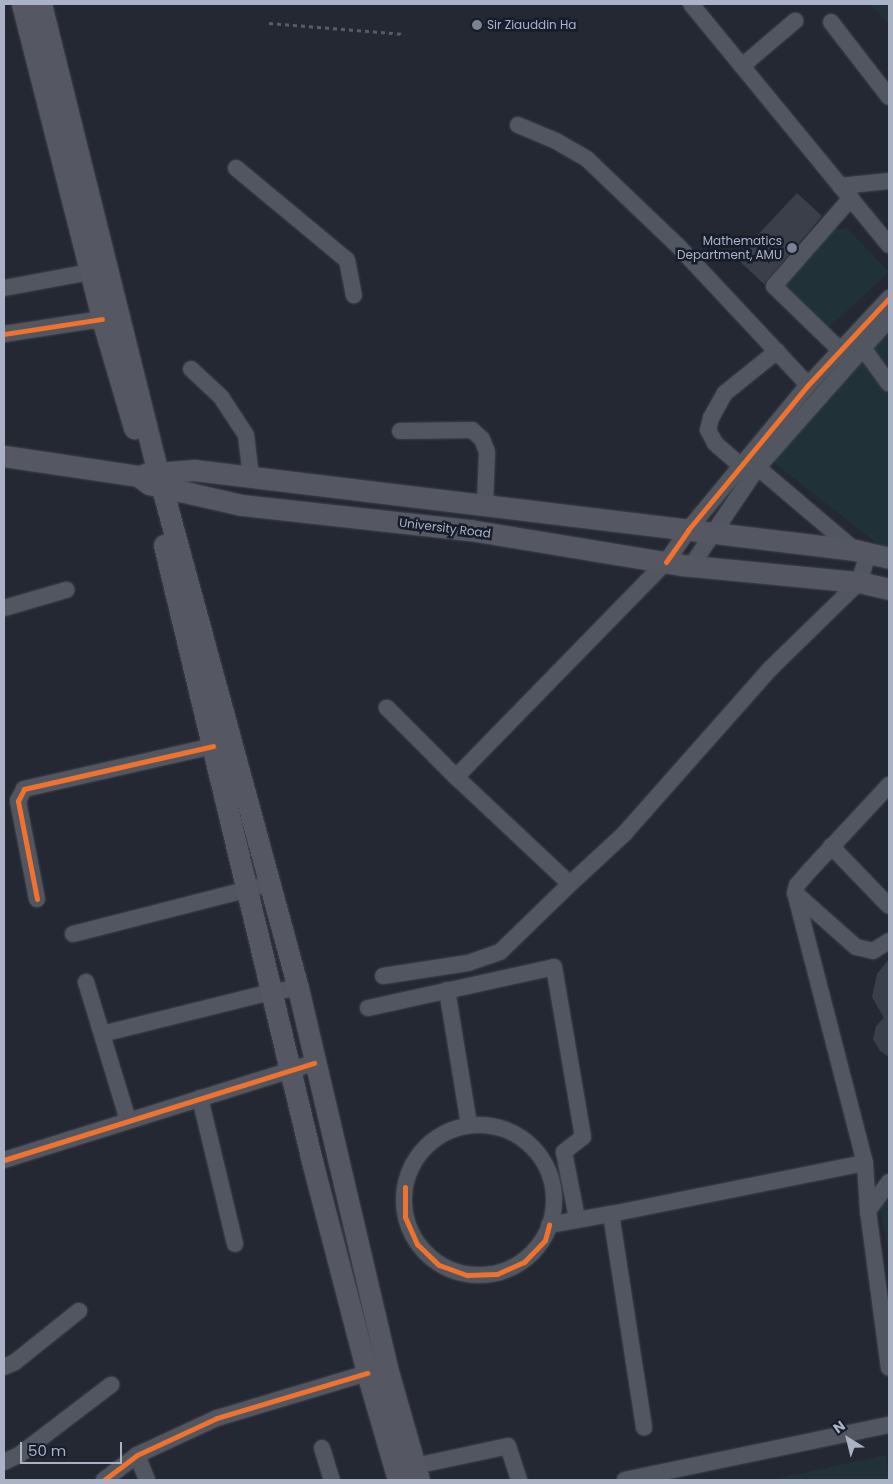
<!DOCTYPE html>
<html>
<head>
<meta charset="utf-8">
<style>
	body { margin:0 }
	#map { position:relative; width:893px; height:1484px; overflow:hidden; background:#232832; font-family:Poppins,sans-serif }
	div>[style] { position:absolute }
	.green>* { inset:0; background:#203238 }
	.building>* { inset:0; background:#3b3f49 }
	.path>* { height:2.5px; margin-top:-1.25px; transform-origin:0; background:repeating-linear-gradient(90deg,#565b64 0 4px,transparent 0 8px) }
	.roads { filter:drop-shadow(0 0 1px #40434c) drop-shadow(0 0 1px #40434c) }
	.minor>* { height:16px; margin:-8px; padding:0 8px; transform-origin:8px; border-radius:8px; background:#525661 }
	.minor>.ring { margin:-8px; padding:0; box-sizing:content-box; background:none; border:16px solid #525661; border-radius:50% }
	.major>* { height:21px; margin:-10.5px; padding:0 10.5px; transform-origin:10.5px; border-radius:10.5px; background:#555862 }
	.cycleway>* { height:5px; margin:-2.5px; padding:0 2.5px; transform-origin:2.5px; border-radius:2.5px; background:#ef722f }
	.dots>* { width:14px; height:14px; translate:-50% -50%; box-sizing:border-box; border:2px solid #171d2c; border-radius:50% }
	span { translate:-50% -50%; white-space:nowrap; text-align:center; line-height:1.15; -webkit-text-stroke:5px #171d2c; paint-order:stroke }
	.poi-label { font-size:12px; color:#aab2c6 }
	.left { translate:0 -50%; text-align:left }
	.right { translate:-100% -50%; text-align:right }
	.street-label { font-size:12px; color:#aab2c6 }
	.frame { position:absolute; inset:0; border:5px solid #aab2c6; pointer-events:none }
	.north { position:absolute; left:823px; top:1414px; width:50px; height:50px; -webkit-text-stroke:4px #171d2c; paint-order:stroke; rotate:324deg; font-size:14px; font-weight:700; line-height:20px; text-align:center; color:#aab2c6 }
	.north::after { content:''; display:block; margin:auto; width:18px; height:22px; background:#aab2c6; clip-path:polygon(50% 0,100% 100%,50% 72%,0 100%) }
	.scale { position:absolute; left:20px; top:1442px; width:102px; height:22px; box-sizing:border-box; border:2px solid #aab2c6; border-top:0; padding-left:6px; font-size:15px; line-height:18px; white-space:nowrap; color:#aab2c6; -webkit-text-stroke:4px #171d2c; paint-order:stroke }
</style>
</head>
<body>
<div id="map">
	<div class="green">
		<div style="clip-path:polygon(869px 4px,889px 4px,889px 24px,872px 6px)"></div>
		<div style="clip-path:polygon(847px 228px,889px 272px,827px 329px,787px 294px,786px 281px,832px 230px)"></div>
		<div style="clip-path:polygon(889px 332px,889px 375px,872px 350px)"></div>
		<div style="clip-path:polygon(862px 358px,889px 395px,889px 553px,772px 461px)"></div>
		<div style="clip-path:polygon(889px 1191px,889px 1256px,877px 1194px)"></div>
		<div style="clip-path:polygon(886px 1455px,889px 1480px,769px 1480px)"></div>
	</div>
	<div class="building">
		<div style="clip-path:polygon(797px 193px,822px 216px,764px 284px,736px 258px)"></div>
		<div style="clip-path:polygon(889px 959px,889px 1057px,880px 1051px,873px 1039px,876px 1026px,884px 1018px,872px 997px,877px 974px)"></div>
	</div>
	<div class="path">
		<div style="left:269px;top:23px;width:136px;rotate:4.6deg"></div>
	</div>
	<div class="roads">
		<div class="minor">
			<div style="left:691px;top:4px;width:312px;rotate:50.6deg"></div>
			<div style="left:831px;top:22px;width:95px;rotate:52.3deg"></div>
			<div style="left:742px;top:66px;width:70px;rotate:-40.3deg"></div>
			<div style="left:518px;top:125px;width:41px;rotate:22.8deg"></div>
			<div style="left:556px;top:141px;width:36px;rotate:30deg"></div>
			<div style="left:587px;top:159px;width:127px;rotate:43.7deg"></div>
			<div style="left:679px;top:247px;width:189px;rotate:46.9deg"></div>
			<div style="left:236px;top:168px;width:144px;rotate:39.7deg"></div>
			<div style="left:347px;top:260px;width:36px;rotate:79deg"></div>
			<div style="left:840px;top:186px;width:49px;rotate:-5.8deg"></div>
			<div style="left:4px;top:288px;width:87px;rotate:-10.5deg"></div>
			<div style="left:4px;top:334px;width:99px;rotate:-8.7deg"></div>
			<div style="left:863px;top:348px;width:44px;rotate:54.2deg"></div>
			<div style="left:841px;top:351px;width:93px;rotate:-135.9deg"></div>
			<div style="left:774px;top:286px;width:117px;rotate:-48.8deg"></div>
			<div style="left:191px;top:369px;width:41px;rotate:43deg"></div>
			<div style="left:221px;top:397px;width:45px;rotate:56.7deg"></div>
			<div style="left:246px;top:435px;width:42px;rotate:83.2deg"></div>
			<div style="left:400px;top:431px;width:72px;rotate:-0.8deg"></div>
			<div style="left:472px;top:430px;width:13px;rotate:42deg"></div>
			<div style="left:482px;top:439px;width:14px;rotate:69deg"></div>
			<div style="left:487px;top:452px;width:53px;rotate:92.2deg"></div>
			<div style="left:750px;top:461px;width:138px;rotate:40.3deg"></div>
			<div style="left:740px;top:465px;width:33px;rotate:-139deg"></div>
			<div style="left:715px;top:443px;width:15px;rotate:-118deg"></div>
			<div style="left:708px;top:430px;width:12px;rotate:-76deg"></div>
			<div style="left:711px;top:418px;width:29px;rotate:-61deg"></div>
			<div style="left:725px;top:393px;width:67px;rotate:-38.9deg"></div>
			<div style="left:691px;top:566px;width:120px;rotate:-55.9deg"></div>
			<div style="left:758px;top:467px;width:198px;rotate:-48.5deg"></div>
			<div style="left:4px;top:608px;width:65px;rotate:-16.2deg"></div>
			<div style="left:456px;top:777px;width:301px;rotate:-45.7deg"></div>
			<div style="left:666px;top:562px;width:39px;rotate:-55deg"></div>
			<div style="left:688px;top:530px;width:188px;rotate:-50.4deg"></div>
			<div style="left:808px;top:385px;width:119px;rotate:-47deg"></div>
			<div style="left:831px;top:846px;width:83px;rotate:46deg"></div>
			<div style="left:570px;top:884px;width:74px;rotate:-42.8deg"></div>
			<div style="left:624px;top:834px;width:220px;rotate:-48.5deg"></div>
			<div style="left:770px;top:669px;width:124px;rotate:-44.3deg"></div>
			<div style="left:859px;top:582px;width:29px;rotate:-72deg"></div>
			<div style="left:795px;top:893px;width:81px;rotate:41.5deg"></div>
			<div style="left:856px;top:947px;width:17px;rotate:13deg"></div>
			<div style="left:873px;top:951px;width:19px;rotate:-32deg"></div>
			<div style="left:37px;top:899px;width:100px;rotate:-101deg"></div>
			<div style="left:18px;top:801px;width:13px;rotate:-63deg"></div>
			<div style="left:24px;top:789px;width:194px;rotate:-12.8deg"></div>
			<div style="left:73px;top:934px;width:190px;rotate:-14.3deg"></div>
			<div style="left:383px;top:976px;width:86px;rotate:-8.7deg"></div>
			<div style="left:468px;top:963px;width:34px;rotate:-19deg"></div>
			<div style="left:500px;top:952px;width:98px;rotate:-44.2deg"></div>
			<div style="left:570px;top:884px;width:156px;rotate:-136.8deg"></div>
			<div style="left:456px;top:777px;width:98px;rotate:-135deg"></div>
			<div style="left:86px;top:982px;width:144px;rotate:73.1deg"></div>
			<div style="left:447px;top:990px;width:137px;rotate:80.7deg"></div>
			<div style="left:368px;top:1008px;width:190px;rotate:-12.4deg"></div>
			<div style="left:554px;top:967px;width:172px;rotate:80.3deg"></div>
			<div style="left:583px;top:1137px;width:24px;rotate:142deg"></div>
			<div style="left:564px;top:1152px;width:67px;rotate:78.9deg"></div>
			<div style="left:102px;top:1034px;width:173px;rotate:-14deg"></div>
			<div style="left:270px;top:992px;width:28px;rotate:-8deg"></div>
			<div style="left:200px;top:1098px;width:150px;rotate:76.5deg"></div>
			<div class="ring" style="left:404px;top:1125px;width:134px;height:134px"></div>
			<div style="left:4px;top:1160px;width:325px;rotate:-17.4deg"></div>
			<div style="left:889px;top:1182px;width:36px;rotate:126deg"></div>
			<div style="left:868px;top:1211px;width:158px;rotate:82.4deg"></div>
			<div style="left:868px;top:1211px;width:48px;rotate:-93.6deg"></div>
			<div style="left:865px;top:1163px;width:279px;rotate:-104.5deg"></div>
			<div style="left:795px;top:893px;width:8px;rotate:-76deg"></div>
			<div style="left:797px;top:885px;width:21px;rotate:-49deg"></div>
			<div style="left:811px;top:869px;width:115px;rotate:-47.1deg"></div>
			<div style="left:611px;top:1214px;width:259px;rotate:-11.4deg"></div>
			<div style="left:549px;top:1225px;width:63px;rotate:-10.1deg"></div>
			<div style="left:611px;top:1214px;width:216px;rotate:81.2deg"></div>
			<div style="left:4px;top:1367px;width:12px;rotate:-24deg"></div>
			<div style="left:15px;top:1362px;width:82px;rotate:-38.6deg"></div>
			<div style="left:322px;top:1448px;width:34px;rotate:73deg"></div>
			<div style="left:137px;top:1455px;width:27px;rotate:68deg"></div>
			<div style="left:4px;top:1462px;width:17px;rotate:-25deg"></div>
			<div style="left:19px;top:1455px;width:116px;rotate:-37.3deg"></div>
			<div style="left:415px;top:1466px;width:95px;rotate:-12.1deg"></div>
			<div style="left:508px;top:1446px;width:36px;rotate:72deg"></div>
			<div style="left:104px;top:1480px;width:41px;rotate:-37.1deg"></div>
			<div style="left:137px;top:1455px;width:88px;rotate:-24.8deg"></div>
			<div style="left:217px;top:1418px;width:157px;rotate:-16.7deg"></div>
			<div style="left:625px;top:1480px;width:270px;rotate:-11.8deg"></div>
		</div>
		<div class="major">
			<div style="left:22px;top:4px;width:325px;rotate:75.7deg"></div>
			<div style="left:102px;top:319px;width:114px;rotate:73.6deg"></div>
			<div style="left:41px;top:4px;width:472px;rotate:76deg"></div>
			<div style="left:155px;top:462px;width:545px;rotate:74.79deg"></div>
			<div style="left:298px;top:988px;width:390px;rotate:76.8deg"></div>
			<div style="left:387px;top:1368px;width:116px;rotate:74.1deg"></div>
			<div style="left:4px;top:456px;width:135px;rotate:8.5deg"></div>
			<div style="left:138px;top:476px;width:14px;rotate:36deg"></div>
			<div style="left:149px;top:484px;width:95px;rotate:12.7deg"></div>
			<div style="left:242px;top:505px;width:229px;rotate:6.3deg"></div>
			<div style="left:470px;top:530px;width:214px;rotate:9.4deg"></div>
			<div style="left:681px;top:565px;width:179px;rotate:5.5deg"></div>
			<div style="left:859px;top:582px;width:31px;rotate:13deg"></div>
			<div style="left:145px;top:474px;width:49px;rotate:-4.7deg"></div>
			<div style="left:194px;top:470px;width:666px;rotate:6.9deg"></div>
			<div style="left:855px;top:550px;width:35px;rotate:13deg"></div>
			<div style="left:164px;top:545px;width:638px;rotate:76.49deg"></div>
			<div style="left:313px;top:1165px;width:215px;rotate:75.4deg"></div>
			<div style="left:367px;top:1373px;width:111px;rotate:73.8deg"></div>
		</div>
	</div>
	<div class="cycleway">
		<div style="left:4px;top:334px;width:99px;rotate:-8.7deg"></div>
		<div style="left:666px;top:562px;width:39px;rotate:-55deg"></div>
		<div style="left:688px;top:530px;width:188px;rotate:-50.4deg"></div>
		<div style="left:808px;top:385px;width:119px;rotate:-47deg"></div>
		<div style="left:37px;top:899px;width:100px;rotate:-101deg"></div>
		<div style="left:18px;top:801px;width:13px;rotate:-63deg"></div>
		<div style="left:24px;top:789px;width:194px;rotate:-12.8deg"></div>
		<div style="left:4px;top:1160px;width:325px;rotate:-17.4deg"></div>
		<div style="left:405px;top:1187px;width:30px;rotate:90deg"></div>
		<div style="left:405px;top:1217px;width:30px;rotate:66deg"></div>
		<div style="left:417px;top:1244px;width:30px;rotate:44deg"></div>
		<div style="left:439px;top:1265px;width:30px;rotate:20deg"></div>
		<div style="left:467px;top:1275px;width:30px;rotate:-2deg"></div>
		<div style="left:497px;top:1274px;width:30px;rotate:-24deg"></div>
		<div style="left:524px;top:1262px;width:30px;rotate:-46deg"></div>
		<div style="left:545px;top:1240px;width:16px;rotate:-75deg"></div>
		<div style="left:104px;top:1480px;width:41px;rotate:-37.1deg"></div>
		<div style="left:137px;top:1455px;width:88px;rotate:-24.8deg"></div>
		<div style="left:217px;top:1418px;width:157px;rotate:-16.7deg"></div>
	</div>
	<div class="dots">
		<div style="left:477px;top:25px;background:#7b8292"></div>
		<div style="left:792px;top:248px;background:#7b8292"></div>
	</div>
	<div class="poi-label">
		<span class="left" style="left:487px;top:25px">Sir Ziauddin Ha</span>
		<span class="right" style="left:782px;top:248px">Mathematics<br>Department, AMU</span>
	</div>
	<div class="street-label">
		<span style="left:445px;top:528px;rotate:7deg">University Road</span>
	</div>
	<div class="frame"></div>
	<div class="north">N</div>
	<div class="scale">50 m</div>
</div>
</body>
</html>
